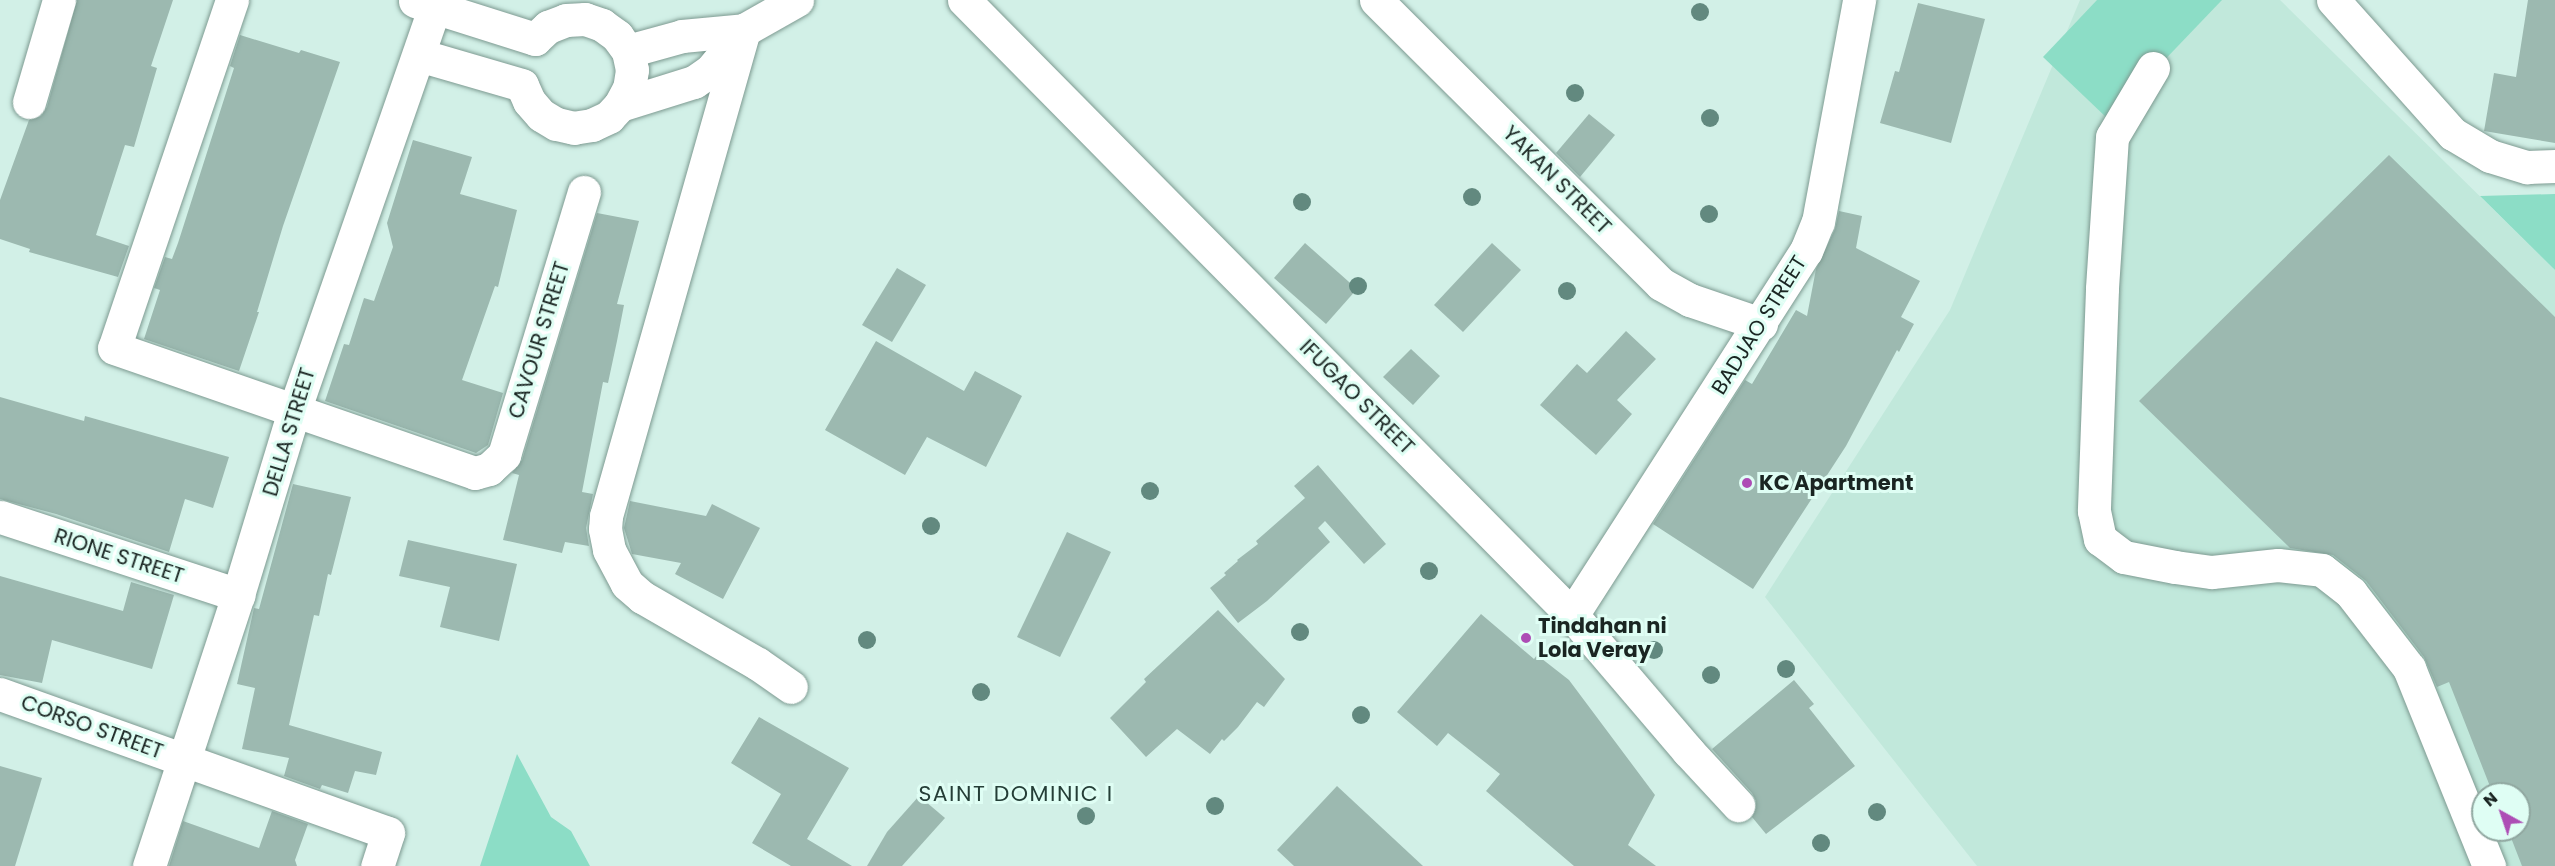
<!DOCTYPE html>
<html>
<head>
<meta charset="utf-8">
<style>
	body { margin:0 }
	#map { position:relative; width:2555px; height:866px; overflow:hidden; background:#d2f0e7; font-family:Poppins,sans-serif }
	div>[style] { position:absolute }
	.built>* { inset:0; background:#c1e8db }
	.green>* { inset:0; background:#8cddc6 }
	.building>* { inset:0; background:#9cb9b0 }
	.roads { filter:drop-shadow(0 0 2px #7d9a91) drop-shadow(0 0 2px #7d9a91) }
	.minor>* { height:33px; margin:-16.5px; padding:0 16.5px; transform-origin:16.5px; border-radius:16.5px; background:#fff }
	.trees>* { width:18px; height:18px; margin:-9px; border-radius:50%; background:#62897f }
	.dots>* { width:16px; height:16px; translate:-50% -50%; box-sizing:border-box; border:3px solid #dffef4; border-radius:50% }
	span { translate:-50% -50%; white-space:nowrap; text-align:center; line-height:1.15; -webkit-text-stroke:6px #dffef4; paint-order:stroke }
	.street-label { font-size:21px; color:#1a2522 }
	.poi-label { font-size:21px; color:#1a2522; font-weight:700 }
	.left { translate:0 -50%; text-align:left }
	.neighbourhood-label { font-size:22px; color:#253e37; letter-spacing:1.5px }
	.north { position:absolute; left:2471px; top:782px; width:60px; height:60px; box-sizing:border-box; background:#dffef4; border:2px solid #90a7a0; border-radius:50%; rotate:320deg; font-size:16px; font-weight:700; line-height:24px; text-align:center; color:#1a2522 }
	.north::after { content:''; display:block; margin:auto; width:21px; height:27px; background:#ad4db5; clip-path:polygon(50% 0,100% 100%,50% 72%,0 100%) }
</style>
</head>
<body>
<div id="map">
	<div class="built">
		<div style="clip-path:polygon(evenodd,2080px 0,2280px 0,2555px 270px,2555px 866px,1977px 866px,1765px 597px,1950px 310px,2080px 0,2483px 794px,2519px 794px,2519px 830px,2483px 830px,2483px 794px)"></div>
	</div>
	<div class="green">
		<div style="clip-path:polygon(2097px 0,2222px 0,2108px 119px,2043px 57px)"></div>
		<div style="clip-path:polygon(2555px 194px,2555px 270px,2480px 196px)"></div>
		<div style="clip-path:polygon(517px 754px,551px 817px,571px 831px,590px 866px,480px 866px)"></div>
	</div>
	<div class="building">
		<div style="clip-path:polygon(77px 0,173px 0,151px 66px,157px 68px,134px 147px,125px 145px,96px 235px,129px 246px,118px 277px,29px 252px,30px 249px,0 239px,0 200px,29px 120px,41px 116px,47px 107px)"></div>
		<div style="clip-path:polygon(2528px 0,2555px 0,2555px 143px,2484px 131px,2494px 73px,2516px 77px)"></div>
		<div style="clip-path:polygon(1918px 3px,1985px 19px,1951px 143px,1880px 123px,1895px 71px,1899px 72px)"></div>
		<div style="clip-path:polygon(240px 35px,299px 53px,301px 50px,340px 62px,283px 226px,257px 312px,259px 312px,239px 371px,144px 339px,160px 290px,154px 288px,165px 257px,172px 259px,178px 243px,234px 68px,230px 66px)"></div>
		<div style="clip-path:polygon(1589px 114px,1615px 135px,1580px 177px,1556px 153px)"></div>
		<div style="clip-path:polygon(413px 140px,472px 157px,460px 194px,517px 210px,498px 287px,495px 286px,462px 380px,503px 393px,488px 445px,476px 453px,325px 401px,344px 344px,349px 345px,364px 298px,374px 301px,393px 247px,387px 223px)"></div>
		<div style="clip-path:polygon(2389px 155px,2555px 317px,2555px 866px,2522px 866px,2508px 830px,2519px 830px,2519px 794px,2493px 794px,2449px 682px,2437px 687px,2424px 657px,2366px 581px,2333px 555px,2290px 548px,2139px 401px)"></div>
		<div style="clip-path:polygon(1839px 211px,1862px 216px,1856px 248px,1920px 281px,1901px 317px,1914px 324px,1899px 352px,1897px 350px,1846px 446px,1753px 589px,1653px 524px,1745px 380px,1752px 384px,1796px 310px,1807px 316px,1816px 269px,1835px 229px)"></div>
		<div style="clip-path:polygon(597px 213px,639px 221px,617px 304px,624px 305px,617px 341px,608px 383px,603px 382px,582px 492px,593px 494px,586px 528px,589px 546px,565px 542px,562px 553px,503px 540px,519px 475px,512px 473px,522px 460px)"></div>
		<div style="clip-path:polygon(1305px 243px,1357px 289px,1326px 324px,1274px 278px)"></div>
		<div style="clip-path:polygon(1492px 243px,1521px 270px,1463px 332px,1434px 305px)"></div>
		<div style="clip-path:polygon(897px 268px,926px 285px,892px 342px,862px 325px)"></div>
		<div style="clip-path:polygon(1626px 331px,1656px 359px,1617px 400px,1632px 414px,1596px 455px,1540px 405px,1577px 364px,1587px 373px)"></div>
		<div style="clip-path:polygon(876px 341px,964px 391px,975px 371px,1022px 396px,986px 467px,927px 437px,905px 475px,825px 430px)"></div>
		<div style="clip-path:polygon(1411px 349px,1440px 376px,1413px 405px,1383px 377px)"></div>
		<div style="clip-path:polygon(0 397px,84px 421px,85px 416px,229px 457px,213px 508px,185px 499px,169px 552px,56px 514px,0 499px)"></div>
		<div style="clip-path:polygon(1318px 465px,1386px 544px,1364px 564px,1325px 521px,1318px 528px,1330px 542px,1267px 601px,1238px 623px,1210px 588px,1226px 575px,1224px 573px,1238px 561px,1237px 560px,1258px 544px,1256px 541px,1305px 498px,1294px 486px)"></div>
		<div style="clip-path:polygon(293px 484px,351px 497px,331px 575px,328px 574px,319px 616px,314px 615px,289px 725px,382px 752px,376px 775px,355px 771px,348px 793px,322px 785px,320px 789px,284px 776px,289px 758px,242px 749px,255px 688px,237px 684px,254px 608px,259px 609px)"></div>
		<div style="clip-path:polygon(630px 501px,706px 516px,712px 504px,760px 528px,723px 599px,675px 574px,681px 563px,632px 554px,624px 528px)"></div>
		<div style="clip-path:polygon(1067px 532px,1111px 552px,1060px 657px,1017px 637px)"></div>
		<div style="clip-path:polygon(408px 540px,517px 564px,499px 641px,440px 627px,450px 587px,399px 576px)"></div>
		<div style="clip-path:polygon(0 576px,123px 611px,131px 582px,174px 595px,152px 669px,52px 640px,42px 683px,0 675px)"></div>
		<div style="clip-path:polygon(1218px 610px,1285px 679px,1264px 707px,1257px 702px,1238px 727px,1224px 741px,1222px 739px,1210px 754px,1177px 729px,1146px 757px,1110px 718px,1146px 682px,1144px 679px)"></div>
		<div style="clip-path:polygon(1481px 614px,1534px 659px,1537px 655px,1569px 680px,1655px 795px,1628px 845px,1656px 866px,1574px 866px,1486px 791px,1500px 774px,1448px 733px,1437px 746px,1397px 712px)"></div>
		<div style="clip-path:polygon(1794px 680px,1814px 704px,1809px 708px,1855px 766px,1766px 834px,1752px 817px,1756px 801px,1752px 793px,1712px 749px)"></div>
		<div style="clip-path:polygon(759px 717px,849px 768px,807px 839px,852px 866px,791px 866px,752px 843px,781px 794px,731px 763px)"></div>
		<div style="clip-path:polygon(0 766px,42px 778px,15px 866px,0 866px)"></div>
		<div style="clip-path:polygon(1337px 786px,1423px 866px,1294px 866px,1277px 850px)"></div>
		<div style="clip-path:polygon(919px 796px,945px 818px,902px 866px,867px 866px,887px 832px)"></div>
		<div style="clip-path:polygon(272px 811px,308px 824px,295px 860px,297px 866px,169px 866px,183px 821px,259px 848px)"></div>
	</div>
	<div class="roads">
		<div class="minor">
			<div style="left:232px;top:0;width:367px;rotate:108.7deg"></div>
			<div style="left:114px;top:348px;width:382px;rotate:19.1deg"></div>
			<div style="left:475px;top:473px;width:15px;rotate:-16deg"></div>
			<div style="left:489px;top:469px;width:21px;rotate:-43deg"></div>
			<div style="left:504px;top:455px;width:275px;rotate:-73.1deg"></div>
			<div style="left:964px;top:0;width:865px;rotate:45.33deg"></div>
			<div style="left:1572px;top:615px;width:179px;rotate:49.5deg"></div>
			<div style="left:1688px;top:751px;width:74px;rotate:47.2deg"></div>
			<div style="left:1376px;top:0;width:402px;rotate:44.9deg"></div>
			<div style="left:1661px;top:284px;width:33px;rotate:29deg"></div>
			<div style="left:1690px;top:300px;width:75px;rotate:18.7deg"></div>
			<div style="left:2333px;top:0;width:180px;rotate:48.2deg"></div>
			<div style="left:2453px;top:134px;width:43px;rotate:30.7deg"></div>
			<div style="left:2490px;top:156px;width:39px;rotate:17deg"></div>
			<div style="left:2527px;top:167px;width:28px;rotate:-2deg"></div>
			<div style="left:415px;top:1px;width:126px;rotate:17.6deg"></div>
			<div style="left:535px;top:39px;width:18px;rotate:-43deg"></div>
			<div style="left:548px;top:27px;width:19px;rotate:-21deg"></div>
			<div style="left:566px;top:20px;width:19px;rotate:-3deg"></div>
			<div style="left:585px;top:19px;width:18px;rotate:19deg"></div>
			<div style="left:602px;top:25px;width:19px;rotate:36deg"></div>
			<div style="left:617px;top:36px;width:19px;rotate:54deg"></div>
			<div style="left:628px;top:51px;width:19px;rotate:78deg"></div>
			<div style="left:632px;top:70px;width:18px;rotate:99deg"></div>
			<div style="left:629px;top:88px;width:19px;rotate:118deg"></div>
			<div style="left:620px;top:105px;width:16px;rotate:133deg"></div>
			<div style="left:609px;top:117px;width:19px;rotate:155deg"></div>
			<div style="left:592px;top:125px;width:18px;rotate:171deg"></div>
			<div style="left:574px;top:128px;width:18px;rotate:-167deg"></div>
			<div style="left:556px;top:124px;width:17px;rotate:-149deg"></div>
			<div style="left:541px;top:115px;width:18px;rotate:-131deg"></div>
			<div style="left:529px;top:101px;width:17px;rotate:-114deg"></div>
			<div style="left:522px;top:85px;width:107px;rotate:-163.8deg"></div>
			<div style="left:744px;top:30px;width:505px;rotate:105.85deg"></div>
			<div style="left:606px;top:516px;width:13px;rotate:94deg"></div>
			<div style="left:605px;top:529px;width:21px;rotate:79deg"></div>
			<div style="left:609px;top:550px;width:38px;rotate:62deg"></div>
			<div style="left:627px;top:584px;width:20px;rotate:41deg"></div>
			<div style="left:642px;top:597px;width:134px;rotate:30deg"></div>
			<div style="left:758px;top:664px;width:40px;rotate:34.9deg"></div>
			<div style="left:628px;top:51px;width:56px;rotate:-15.5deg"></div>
			<div style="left:682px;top:36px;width:62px;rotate:-5.5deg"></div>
			<div style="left:2153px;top:68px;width:80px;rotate:120.7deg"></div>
			<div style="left:2112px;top:137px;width:152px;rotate:93.8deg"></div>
			<div style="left:2102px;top:289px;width:222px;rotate:92.1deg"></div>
			<div style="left:2094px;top:511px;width:29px;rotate:78deg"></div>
			<div style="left:2100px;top:539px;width:30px;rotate:37deg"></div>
			<div style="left:2124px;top:557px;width:52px;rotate:11.1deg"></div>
			<div style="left:2175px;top:567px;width:37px;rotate:8deg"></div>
			<div style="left:2212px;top:572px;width:66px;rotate:-6.1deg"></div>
			<div style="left:2278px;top:565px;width:44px;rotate:6.5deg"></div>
			<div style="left:2322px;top:570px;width:37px;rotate:38deg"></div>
			<div style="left:2351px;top:593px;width:95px;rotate:52.3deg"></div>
			<div style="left:2409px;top:668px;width:214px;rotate:68deg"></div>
			<div style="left:29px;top:102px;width:106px;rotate:-73.6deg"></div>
			<div style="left:620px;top:105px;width:77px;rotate:-17.3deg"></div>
			<div style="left:694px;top:82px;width:21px;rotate:-35deg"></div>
			<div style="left:711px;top:70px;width:52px;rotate:-50.5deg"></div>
			<div style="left:744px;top:30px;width:61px;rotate:-29.5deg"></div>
			<div style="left:1px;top:517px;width:250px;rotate:18.2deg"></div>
			<div style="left:1572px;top:615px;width:433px;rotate:-57.3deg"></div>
			<div style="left:1806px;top:251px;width:31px;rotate:-68deg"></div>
			<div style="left:1818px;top:222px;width:226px;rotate:-79.5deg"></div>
			<div style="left:0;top:694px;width:412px;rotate:19.7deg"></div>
			<div style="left:388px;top:833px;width:35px;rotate:108deg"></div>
			<div style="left:149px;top:866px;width:285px;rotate:-71.8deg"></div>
			<div style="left:238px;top:595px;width:192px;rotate:-73.1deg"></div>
			<div style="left:294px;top:411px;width:435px;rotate:-70.8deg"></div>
		</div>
	</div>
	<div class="trees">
		<div style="left:1700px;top:12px"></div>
		<div style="left:1575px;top:93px"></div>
		<div style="left:1710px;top:118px"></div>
		<div style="left:1472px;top:197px"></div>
		<div style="left:1302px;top:202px"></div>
		<div style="left:1709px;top:214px"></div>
		<div style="left:1358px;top:286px"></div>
		<div style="left:1567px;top:291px"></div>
		<div style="left:1150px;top:491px"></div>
		<div style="left:931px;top:526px"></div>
		<div style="left:1429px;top:571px"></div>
		<div style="left:1300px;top:632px"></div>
		<div style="left:867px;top:640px"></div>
		<div style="left:1654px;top:650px"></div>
		<div style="left:1786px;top:669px"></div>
		<div style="left:1711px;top:675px"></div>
		<div style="left:981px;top:692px"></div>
		<div style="left:1361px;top:715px"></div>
		<div style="left:1215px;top:806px"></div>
		<div style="left:1877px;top:812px"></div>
		<div style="left:1086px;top:816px"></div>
		<div style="left:1821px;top:843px"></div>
	</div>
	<div class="dots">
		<div style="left:1747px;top:483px;background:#ad4db5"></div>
		<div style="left:1526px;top:638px;background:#ad4db5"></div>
	</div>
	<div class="street-label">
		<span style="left:1557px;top:180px;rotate:45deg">YAKAN STREET</span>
		<span style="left:1759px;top:325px;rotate:-58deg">BADJAO STREET</span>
		<span style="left:539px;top:340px;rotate:-73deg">CAVOUR STREET</span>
		<span style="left:1357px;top:397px;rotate:45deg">IFUGAO STREET</span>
		<span style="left:289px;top:432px;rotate:-73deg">DELLA STREET</span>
		<span style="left:119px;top:556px;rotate:18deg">RIONE STREET</span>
		<span style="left:92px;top:727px;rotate:20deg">CORSO STREET</span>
	</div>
	<div class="poi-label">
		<span class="left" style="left:1759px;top:483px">KC Apartment</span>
		<span class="left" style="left:1538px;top:638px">Tindahan ni<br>Lola Veray</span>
	</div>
	<div class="neighbourhood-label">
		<span style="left:1016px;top:794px">SAINT DOMINIC I</span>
	</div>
	<div class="north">N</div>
</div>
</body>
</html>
